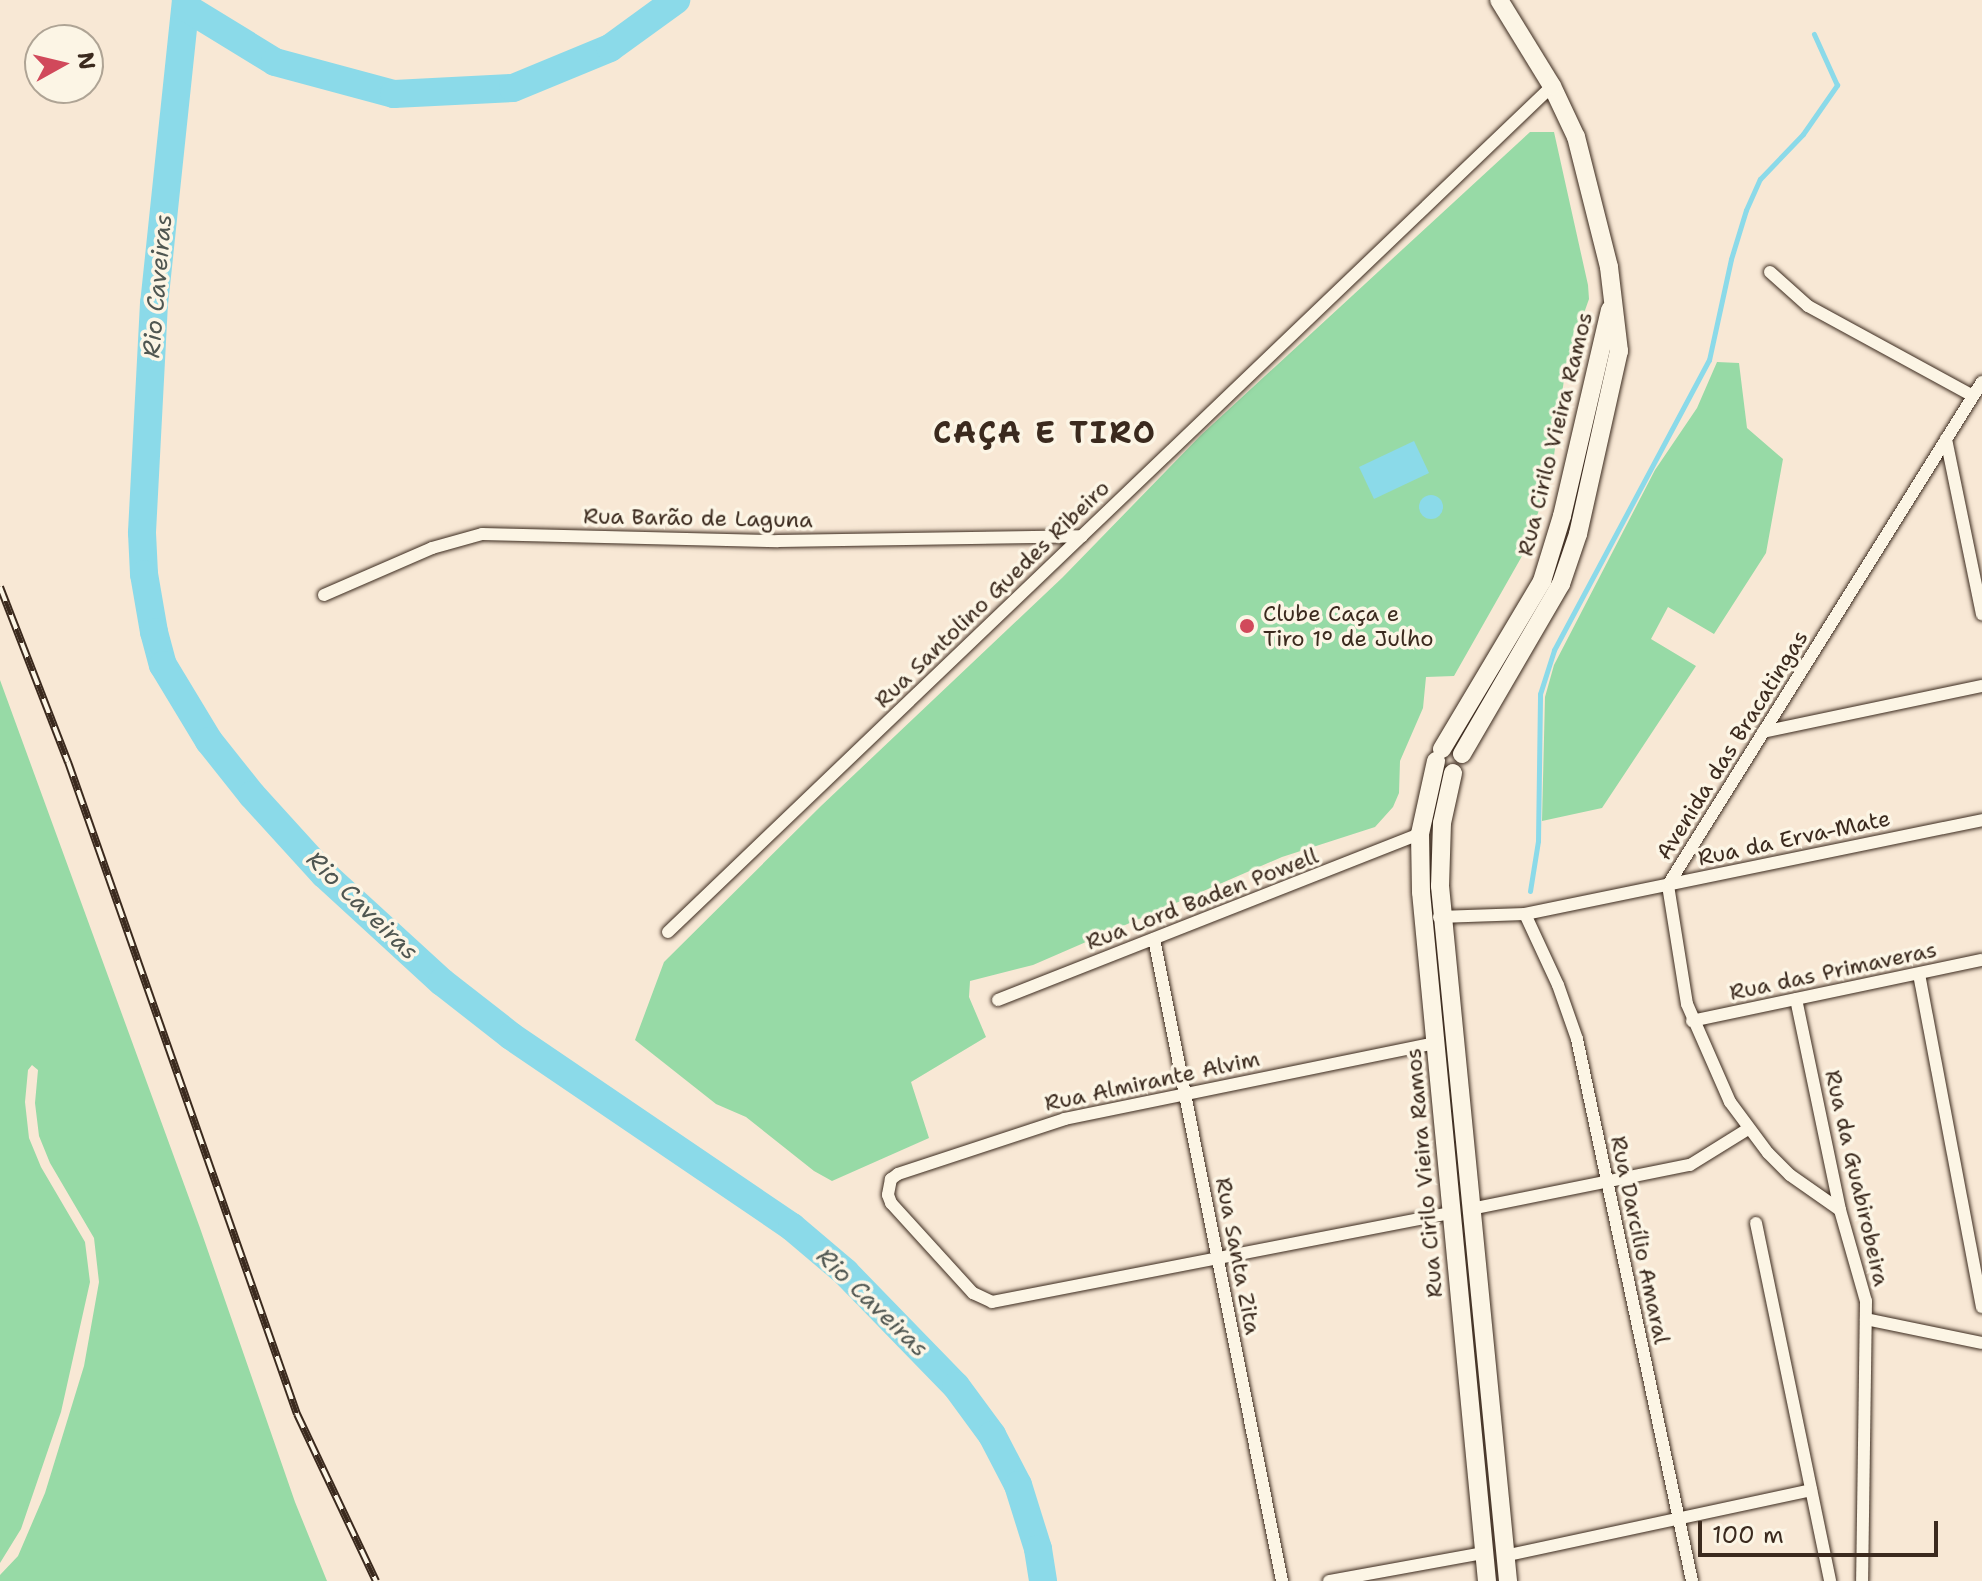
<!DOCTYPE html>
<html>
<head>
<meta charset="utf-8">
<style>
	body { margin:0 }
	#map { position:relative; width:1982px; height:1581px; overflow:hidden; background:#f8e8d5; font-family:"Shantell Sans",sans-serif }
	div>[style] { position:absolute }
	.green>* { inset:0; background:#97daa6 }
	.water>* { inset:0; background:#8bdae9 }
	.round { border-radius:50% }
	.stream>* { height:5px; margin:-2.5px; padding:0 2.5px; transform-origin:2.5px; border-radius:2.5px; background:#8bdae9 }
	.river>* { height:28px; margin:-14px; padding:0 14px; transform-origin:14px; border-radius:14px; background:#8bdae9 }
	.roads { filter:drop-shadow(0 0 2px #3b2a1e) drop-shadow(0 0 2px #3b2a1e) }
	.minor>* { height:12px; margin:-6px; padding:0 6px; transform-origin:6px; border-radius:6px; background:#fcf5e5 }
	.secondary>* { height:18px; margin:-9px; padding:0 9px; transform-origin:9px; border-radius:9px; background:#fcf5e5 }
	.rail>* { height:8px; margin-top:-4px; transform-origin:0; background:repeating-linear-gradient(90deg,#fcf5e5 0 15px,#3b2a1e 0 30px); box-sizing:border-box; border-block:2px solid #3b2a1e }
	.dots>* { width:22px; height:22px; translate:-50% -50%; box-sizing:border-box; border:4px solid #fcf5e5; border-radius:50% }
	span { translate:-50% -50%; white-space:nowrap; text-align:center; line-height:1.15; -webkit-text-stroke:7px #fcf5e5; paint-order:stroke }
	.street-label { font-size:22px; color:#3b2a1e }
	.poi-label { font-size:22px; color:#3b2a1e }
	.left { translate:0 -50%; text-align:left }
	.water-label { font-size:24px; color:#4f5651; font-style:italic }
	.district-label { font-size:30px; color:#3b2a1e; font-weight:700; letter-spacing:2px }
	.north { position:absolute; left:24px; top:24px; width:80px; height:80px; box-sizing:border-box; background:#fcf5e5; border:2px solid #afa495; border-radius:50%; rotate:82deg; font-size:22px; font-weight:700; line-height:32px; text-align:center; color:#3b2a1e }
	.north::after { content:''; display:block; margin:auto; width:28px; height:36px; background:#d1495b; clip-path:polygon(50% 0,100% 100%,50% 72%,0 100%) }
	.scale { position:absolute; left:1698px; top:1521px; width:240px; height:36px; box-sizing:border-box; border:4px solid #3b2a1e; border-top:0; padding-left:10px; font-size:24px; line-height:28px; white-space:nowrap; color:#3b2a1e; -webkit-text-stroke:6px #fcf5e5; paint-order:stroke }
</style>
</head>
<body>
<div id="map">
	<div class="green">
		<div style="clip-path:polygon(1530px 132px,1554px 132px,1588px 285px,1589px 299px,1566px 364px,1552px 471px,1526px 549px,1454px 676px,1426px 677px,1423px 708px,1400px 761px,1399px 793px,1393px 807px,1375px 827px,1282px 857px,1033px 965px,970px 981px,969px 997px,986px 1037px,911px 1082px,929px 1138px,832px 1181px,814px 1171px,746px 1117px,716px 1104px,635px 1040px,664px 962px,821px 806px,1063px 577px,1201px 435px)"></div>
		<div style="clip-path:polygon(1717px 362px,1739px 363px,1747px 428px,1783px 459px,1766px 553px,1714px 634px,1668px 607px,1651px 639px,1696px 666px,1602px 808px,1542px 821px,1545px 697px,1554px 665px,1655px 470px,1697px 408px)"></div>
		<div style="clip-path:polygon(0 680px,200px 1228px,295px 1502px,327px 1581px,0 1581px,0 1575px,18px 1556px,45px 1493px,84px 1366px,99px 1282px,94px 1238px,50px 1163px,39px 1136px,35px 1103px,38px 1070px,32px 1065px,28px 1070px,25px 1102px,29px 1138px,41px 1167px,85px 1242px,90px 1282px,61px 1412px,21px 1529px,0 1563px)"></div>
	</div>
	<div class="water">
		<div style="clip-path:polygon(1414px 441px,1429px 473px,1374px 499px,1359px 467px)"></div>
		<div class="round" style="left:1419px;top:495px;width:24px;height:24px"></div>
	</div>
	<div class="stream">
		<div style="left:174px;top:0;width:15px;rotate:32deg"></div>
		<div style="left:1530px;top:891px;width:51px;rotate:-80.9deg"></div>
		<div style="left:1538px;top:841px;width:147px;rotate:-89.2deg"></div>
		<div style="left:1540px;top:694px;width:46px;rotate:-72.3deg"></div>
		<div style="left:1554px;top:650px;width:329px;rotate:-61.9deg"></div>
		<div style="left:1709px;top:360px;width:103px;rotate:-77.7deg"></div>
		<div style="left:1731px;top:259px;width:51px;rotate:-73deg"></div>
		<div style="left:1746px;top:210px;width:34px;rotate:-66deg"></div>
		<div style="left:1760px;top:179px;width:62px;rotate:-46.3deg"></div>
		<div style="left:1803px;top:134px;width:60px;rotate:-55.2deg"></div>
		<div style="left:1837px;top:85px;width:56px;rotate:-114.3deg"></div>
	</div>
	<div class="river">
		<div style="left:186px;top:0;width:305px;rotate:96deg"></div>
		<div style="left:154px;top:303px;width:230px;rotate:93deg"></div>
		<div style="left:142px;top:533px;width:41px;rotate:87.2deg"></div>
		<div style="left:144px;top:574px;width:59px;rotate:80.2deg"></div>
		<div style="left:154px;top:632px;width:34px;rotate:75deg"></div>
		<div style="left:163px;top:665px;width:89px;rotate:58.8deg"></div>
		<div style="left:209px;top:741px;width:69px;rotate:51.5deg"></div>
		<div style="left:252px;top:795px;width:107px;rotate:47.7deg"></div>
		<div style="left:324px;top:874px;width:160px;rotate:42.5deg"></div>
		<div style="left:442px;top:982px;width:88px;rotate:38deg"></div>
		<div style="left:511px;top:1036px;width:340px;rotate:34.2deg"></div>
		<div style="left:792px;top:1227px;width:70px;rotate:40.3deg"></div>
		<div style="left:845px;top:1272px;width:159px;rotate:45.8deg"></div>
		<div style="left:956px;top:1386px;width:61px;rotate:53.7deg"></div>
		<div style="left:992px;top:1435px;width:56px;rotate:62.5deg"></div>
		<div style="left:1018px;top:1485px;width:67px;rotate:72.6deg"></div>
		<div style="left:1038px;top:1549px;width:32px;rotate:81deg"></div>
		<div style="left:187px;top:8px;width:103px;rotate:31.5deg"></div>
		<div style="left:275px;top:62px;width:123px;rotate:15.1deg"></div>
		<div style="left:394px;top:94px;width:119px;rotate:-2.9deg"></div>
		<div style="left:513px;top:88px;width:105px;rotate:-22.4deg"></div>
		<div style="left:610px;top:48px;width:82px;rotate:-36deg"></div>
	</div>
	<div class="roads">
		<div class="minor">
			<div style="left:1770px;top:272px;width:51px;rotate:41.8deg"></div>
			<div style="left:1808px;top:306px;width:188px;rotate:28.6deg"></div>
			<div style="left:1946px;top:439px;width:179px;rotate:78.4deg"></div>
			<div style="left:324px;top:595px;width:118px;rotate:-23.5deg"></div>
			<div style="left:432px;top:548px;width:52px;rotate:-15.6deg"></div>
			<div style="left:482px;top:534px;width:296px;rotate:1.4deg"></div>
			<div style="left:778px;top:541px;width:304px;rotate:-0.9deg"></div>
			<div style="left:1763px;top:732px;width:224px;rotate:-11.9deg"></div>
			<div style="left:1525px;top:914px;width:78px;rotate:65.1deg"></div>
			<div style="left:1558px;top:985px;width:57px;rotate:70.6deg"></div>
			<div style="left:1577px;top:1039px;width:554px;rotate:78.02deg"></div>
			<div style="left:1439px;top:917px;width:86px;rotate:-2deg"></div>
			<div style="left:1525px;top:914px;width:467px;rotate:-11.6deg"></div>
			<div style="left:668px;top:932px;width:1224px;rotate:-43.74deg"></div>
			<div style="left:1154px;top:939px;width:655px;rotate:78.72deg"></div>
			<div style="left:1919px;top:974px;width:339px;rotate:79.3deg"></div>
			<div style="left:1796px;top:999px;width:216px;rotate:78.2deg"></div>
			<div style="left:1840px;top:1210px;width:95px;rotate:74.1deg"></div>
			<div style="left:1866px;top:1301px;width:280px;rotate:90.8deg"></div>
			<div style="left:998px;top:1000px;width:453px;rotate:-21.5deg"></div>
			<div style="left:1692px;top:1021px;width:296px;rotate:-11.9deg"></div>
			<div style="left:1435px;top:1043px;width:378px;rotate:168.4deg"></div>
			<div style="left:1065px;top:1119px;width:176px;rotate:161.8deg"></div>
			<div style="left:898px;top:1174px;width:9px;rotate:144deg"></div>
			<div style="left:891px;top:1179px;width:16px;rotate:101deg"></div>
			<div style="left:888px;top:1195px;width:9px;rotate:69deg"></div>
			<div style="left:891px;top:1203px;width:122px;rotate:47.7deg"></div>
			<div style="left:973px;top:1293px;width:21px;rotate:25deg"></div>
			<div style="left:992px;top:1302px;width:468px;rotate:-11deg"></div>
			<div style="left:1471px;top:1209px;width:223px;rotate:-11.4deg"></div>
			<div style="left:1690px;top:1165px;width:68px;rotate:-31.8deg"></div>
			<div style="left:1840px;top:1210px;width:61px;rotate:-145deg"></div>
			<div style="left:1790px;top:1175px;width:31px;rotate:-135deg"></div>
			<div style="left:1768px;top:1153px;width:64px;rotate:-126.7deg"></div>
			<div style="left:1730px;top:1102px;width:107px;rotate:-113.7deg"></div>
			<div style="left:1687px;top:1004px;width:121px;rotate:-99.1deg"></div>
			<div style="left:1668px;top:885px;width:593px;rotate:-58.03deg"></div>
			<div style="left:1756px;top:1223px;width:366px;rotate:78.3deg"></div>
			<div style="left:1866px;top:1319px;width:118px;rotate:11.7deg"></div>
			<div style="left:1504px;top:1556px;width:314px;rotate:-12.1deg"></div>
			<div style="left:1329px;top:1581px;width:157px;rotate:-10.3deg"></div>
		</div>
		<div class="secondary">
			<div style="left:1442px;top:749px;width:196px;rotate:-59.2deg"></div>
			<div style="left:1542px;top:581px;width:68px;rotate:-72.9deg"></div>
			<div style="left:1562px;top:516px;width:212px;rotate:-76.9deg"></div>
			<div style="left:1462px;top:754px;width:197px;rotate:-59.8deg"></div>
			<div style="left:1561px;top:584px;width:53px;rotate:-71.2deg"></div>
			<div style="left:1578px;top:534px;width:188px;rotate:-77.4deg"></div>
			<div style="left:1619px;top:351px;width:85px;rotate:-96.8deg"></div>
			<div style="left:1609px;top:267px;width:134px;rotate:-104.2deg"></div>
			<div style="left:1576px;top:137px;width:56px;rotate:-115.2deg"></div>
			<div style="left:1552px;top:86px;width:101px;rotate:-121.6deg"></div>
			<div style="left:1436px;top:761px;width:75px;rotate:102.4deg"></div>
			<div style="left:1420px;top:834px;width:58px;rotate:89deg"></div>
			<div style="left:1421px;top:892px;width:692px;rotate:84.53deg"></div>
			<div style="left:1453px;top:773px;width:51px;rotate:102.4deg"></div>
			<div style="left:1442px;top:823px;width:63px;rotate:91.8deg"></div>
			<div style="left:1440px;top:886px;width:698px;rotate:84.41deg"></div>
		</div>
	</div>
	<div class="rail">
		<div style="left:0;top:587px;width:188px;rotate:68.8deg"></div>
		<div style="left:68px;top:762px;width:691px;rotate:70.65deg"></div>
		<div style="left:297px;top:1414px;width:185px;rotate:64.7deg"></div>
	</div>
	<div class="dots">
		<div style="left:1247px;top:626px;background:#d1495b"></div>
	</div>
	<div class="street-label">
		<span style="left:1555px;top:434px;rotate:-76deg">Rua Cirilo Vieira Ramos</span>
		<span style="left:698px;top:518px;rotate:1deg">Rua Barão de Laguna</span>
		<span style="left:992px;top:594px;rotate:-44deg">Rua Santolino Guedes Ribeiro</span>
		<span style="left:1732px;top:745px;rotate:-58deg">Avenida das Bracatingas</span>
		<span style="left:1794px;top:838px;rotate:-12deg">Rua da Erva-Mate</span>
		<span style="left:1202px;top:899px;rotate:-21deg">Rua Lord Baden Powell</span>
		<span style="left:1833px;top:971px;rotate:-12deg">Rua das Primaveras</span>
		<span style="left:1152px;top:1081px;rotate:-12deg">Rua Almirante Alvim</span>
		<span style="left:1424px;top:1173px;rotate:-95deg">Rua Cirilo Vieira Ramos</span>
		<span style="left:1857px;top:1178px;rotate:77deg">Rua da Guabirobeira</span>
		<span style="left:1640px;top:1240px;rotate:78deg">Rua Darcílio Amaral</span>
		<span style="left:1238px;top:1256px;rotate:79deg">Rua Santa Zita</span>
	</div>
	<div class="poi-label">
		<span class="left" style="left:1263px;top:626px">Clube Caça e<br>Tiro 1º de Julho</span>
	</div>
	<div class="water-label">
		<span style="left:158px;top:286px;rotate:-85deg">Rio Caveiras</span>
		<span style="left:362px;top:906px;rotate:44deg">Rio Caveiras</span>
		<span style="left:872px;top:1303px;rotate:44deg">Rio Caveiras</span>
	</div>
	<div class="district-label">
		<span style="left:1045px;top:433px">CAÇA E TIRO</span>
	</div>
	<div class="north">N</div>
	<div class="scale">100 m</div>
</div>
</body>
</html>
